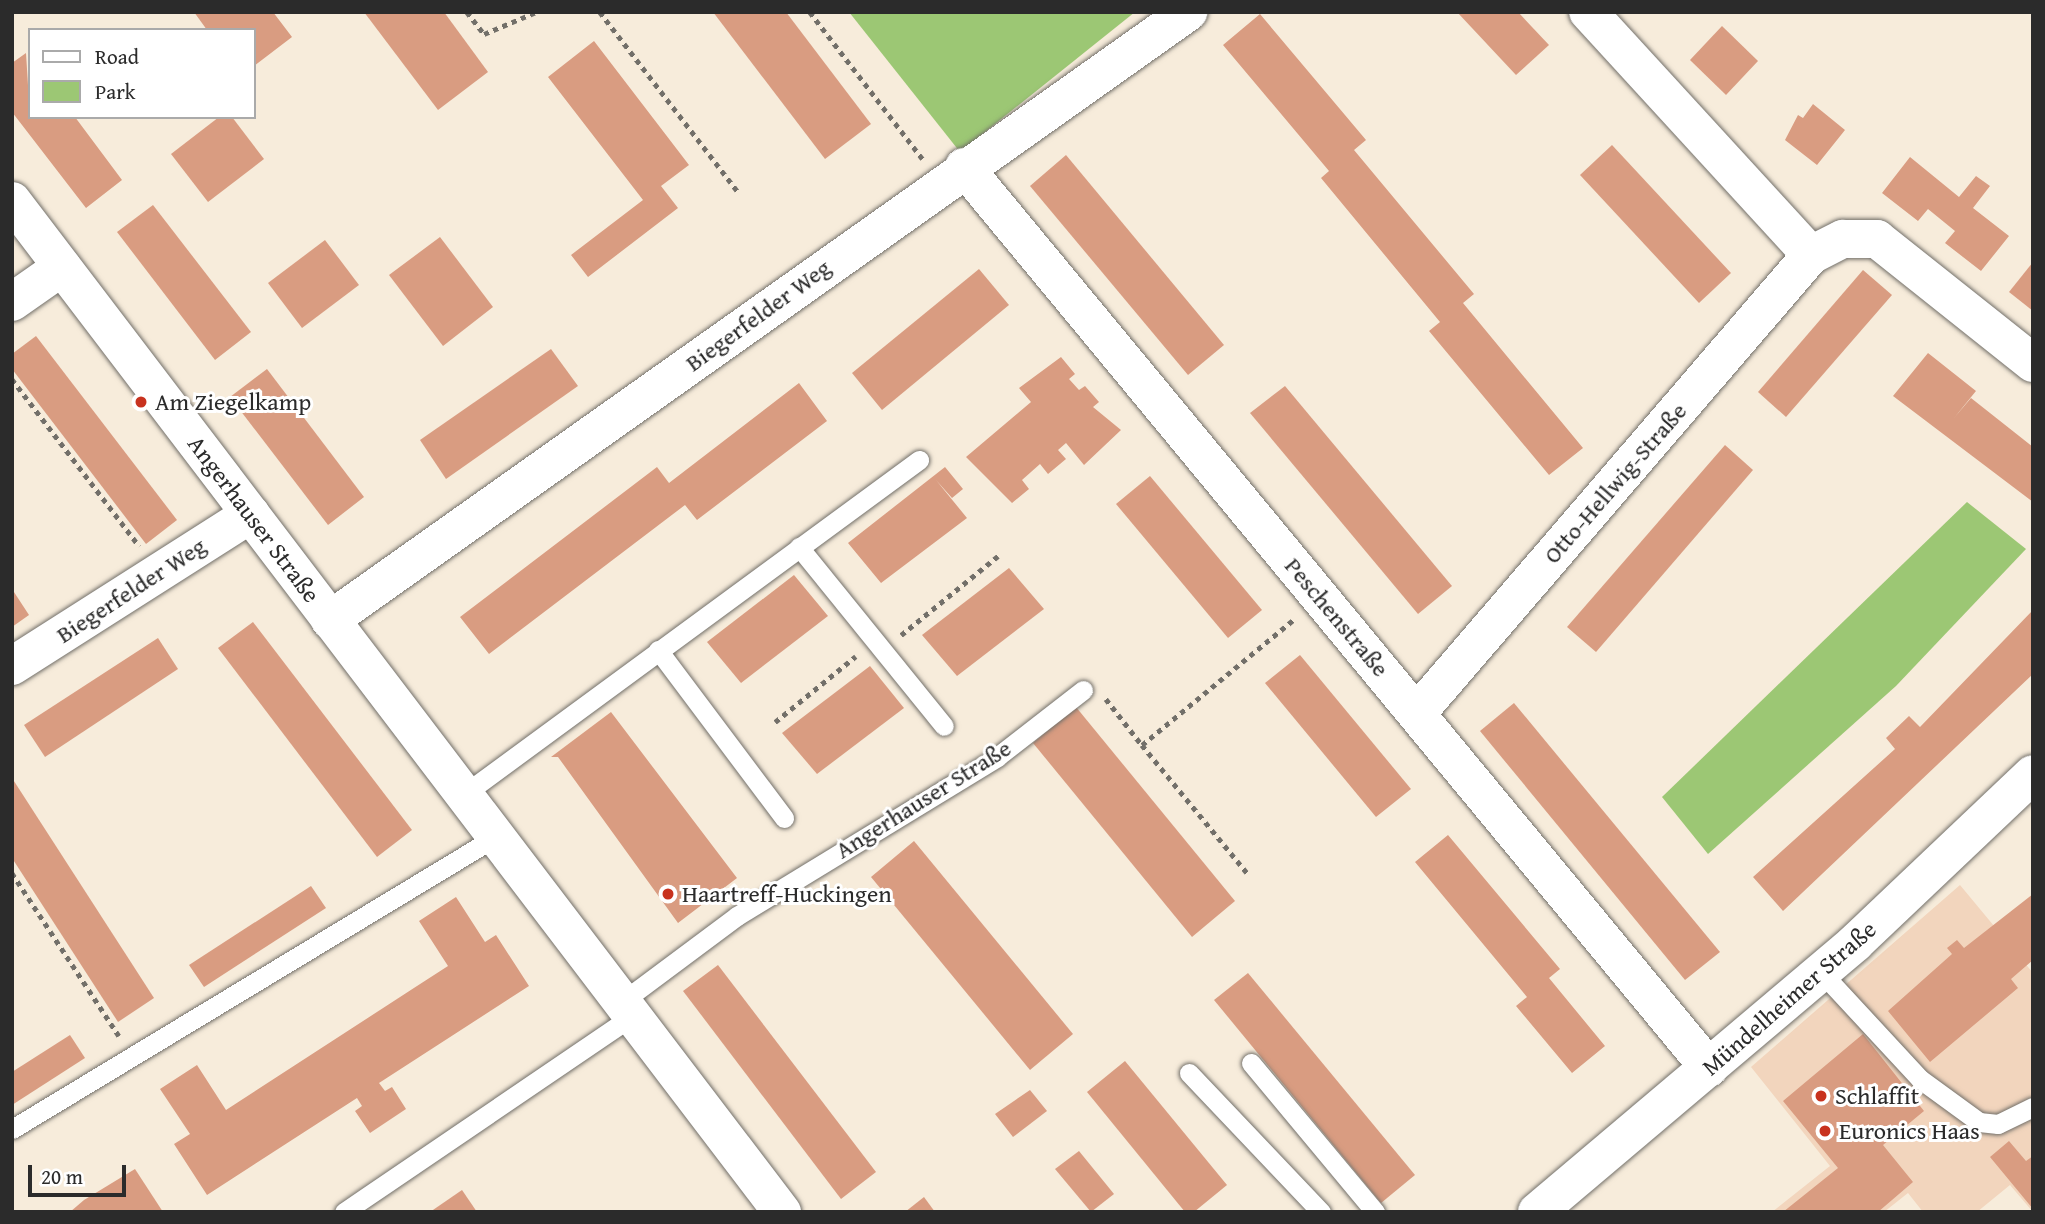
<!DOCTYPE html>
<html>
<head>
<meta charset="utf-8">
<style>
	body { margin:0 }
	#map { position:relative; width:2045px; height:1224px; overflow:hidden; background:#f7ecdb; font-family:"Gentium Book Plus",serif }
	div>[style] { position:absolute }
	.built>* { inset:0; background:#f2d5bd }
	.green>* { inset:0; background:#9cc774 }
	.building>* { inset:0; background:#d99c81 }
	.path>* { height:4.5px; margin-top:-2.25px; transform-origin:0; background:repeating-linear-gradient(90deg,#726f69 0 5px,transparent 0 10px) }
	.roads { filter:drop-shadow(0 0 2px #726f69) drop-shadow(0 0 2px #726f69) }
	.lane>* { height:19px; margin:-9.5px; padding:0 9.5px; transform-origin:9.5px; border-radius:9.5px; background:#fff }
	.street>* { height:38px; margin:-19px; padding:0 19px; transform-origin:19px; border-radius:19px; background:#fff }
	.secondary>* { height:38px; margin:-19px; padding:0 19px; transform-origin:19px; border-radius:19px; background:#fff }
	.dots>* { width:19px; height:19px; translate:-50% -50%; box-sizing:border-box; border:4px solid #fff; border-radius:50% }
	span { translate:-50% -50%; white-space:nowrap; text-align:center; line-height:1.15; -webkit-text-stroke:6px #fff; paint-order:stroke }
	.street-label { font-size:24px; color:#2b2b2b }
	.poi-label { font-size:24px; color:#2b2b2b }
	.left { translate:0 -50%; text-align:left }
	.frame { position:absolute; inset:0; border:14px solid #2b2b2b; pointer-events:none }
	.legend { position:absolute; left:28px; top:28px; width:228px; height:91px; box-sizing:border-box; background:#fff; border:2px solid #aaa; margin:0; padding:9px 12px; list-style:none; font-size:21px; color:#2b2b2b }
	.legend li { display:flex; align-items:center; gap:14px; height:35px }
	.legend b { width:35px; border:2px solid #aaa }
	.scale { position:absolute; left:28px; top:1165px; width:98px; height:32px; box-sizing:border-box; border:4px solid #2b2b2b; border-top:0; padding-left:9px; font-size:21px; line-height:24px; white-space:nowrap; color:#2b2b2b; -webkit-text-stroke:5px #fff; paint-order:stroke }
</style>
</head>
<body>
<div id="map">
	<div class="built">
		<div style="clip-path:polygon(1960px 885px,2033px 973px,2033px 1212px,2010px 1185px,1977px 1212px,1923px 1212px,1908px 1193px,1884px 1212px,1772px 1212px,1830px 1166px,1751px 1067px)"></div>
	</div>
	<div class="green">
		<div style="clip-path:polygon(849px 12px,1135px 12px,960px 152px)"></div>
		<div style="clip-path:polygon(1967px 502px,2026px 549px,1896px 686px,1708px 854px,1662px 797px)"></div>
	</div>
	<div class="building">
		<div style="clip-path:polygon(194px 12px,273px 12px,292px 37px,254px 66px,254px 30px,207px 30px)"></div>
		<div style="clip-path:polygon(364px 12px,444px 12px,488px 72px,438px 110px)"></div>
		<div style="clip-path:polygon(713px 12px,786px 12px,871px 124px,825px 159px)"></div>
		<div style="clip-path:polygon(1457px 12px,1518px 12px,1549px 45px,1516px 75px)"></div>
		<div style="clip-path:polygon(1260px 14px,1366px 140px,1354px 150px,1474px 294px,1463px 303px,1583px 448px,1549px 475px,1429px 331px,1440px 322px,1321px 178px,1329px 171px,1223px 45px)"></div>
		<div style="clip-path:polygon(1722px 26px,1758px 61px,1726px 95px,1690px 60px)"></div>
		<div style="clip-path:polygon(594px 41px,689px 165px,661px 186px,678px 208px,588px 277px,571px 255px,643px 200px,548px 77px)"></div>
		<div style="clip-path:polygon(26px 53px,30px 117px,75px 117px,122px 180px,86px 208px,12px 112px,12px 63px)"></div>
		<div style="clip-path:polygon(1813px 104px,1845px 130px,1817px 165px,1785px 140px,1798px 115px,1803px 118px)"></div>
		<div style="clip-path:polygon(219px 117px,232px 117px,264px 159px,208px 202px,171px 154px)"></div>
		<div style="clip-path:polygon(1612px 145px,1731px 273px,1699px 303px,1580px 175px)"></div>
		<div style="clip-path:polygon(1066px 155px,1224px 345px,1188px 375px,1030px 186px)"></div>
		<div style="clip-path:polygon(1910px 157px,1959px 197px,1976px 176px,1990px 186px,1973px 208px,2009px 236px,1981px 271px,1945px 243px,1955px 231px,1928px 209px,1918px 221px,1882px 193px)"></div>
		<div style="clip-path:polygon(153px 205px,251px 332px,215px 360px,117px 232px)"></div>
		<div style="clip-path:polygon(440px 237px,493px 307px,443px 346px,389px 275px)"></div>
		<div style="clip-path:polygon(325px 240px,359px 285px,302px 328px,268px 283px)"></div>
		<div style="clip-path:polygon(2033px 262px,2033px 311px,2009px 292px)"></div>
		<div style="clip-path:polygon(979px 269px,1009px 305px,882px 410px,852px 373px)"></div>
		<div style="clip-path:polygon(1863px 270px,1892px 295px,1786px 417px,1758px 392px)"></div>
		<div style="clip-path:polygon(36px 336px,177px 520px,146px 544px,12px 369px,12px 354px)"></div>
		<div style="clip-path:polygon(551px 349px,578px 386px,446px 479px,420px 440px)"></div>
		<div style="clip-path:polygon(1928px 353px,1976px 391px,1954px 418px,1971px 398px,2033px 447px,2033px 502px,1893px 396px)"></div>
		<div style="clip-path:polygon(1061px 357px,1075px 374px,1069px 379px,1079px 390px,1085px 386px,1099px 402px,1093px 407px,1121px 430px,1084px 465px,1066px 443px,1058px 450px,1066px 459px,1048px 474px,1040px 464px,1022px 480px,1029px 489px,1012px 503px,966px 457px,1031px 402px,1019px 388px)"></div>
		<div style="clip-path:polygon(267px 369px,364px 497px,328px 525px,230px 397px)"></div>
		<div style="clip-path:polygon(799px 383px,827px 421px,697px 520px,685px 505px,489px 654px,460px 617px,657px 467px,669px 483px)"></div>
		<div style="clip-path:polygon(1285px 386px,1452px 586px,1418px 614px,1250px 413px)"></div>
		<div style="clip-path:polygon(1725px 445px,1753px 470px,1596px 652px,1567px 627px)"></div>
		<div style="clip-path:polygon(945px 467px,963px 489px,952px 498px,936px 480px,967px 518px,881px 583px,848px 543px)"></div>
		<div style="clip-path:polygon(1150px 476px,1262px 610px,1228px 638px,1116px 504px)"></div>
		<div style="clip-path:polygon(1009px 568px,1044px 609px,957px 676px,922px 635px)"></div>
		<div style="clip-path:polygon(794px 575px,828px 616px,741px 683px,707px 642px)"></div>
		<div style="clip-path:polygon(12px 589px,29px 615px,12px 627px)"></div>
		<div style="clip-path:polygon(2033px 610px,2033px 674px,1783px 911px,1753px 877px,1895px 749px,1886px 738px,1909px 716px,1920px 727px)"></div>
		<div style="clip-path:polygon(253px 622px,412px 830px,377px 857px,218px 648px)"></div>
		<div style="clip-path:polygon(158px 638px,178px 669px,45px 757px,24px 725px)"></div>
		<div style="clip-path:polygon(1300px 655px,1411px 789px,1376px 817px,1265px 683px)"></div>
		<div style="clip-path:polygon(870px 666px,904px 708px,817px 774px,782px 733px)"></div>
		<div style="clip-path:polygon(1514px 703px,1720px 952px,1685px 980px,1480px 731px)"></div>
		<div style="clip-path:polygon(1076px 707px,1235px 901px,1192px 937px,1033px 743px)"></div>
		<div style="clip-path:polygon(611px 712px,737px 878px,678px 923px,558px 757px,551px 757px)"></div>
		<div style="clip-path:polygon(12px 778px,154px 998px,118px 1022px,12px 858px)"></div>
		<div style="clip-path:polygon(1448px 835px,1560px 969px,1549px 978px,1605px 1046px,1572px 1073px,1516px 1006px,1527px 997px,1415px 862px)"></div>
		<div style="clip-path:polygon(914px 841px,1073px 1034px,1030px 1070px,871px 877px)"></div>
		<div style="clip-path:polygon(311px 886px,326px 908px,204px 987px,189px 965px)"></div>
		<div style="clip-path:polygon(2033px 894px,2033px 960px,2011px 979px,2018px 988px,1930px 1062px,1888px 1011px,1952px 954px,1947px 948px,1957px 940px,1964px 948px)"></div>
		<div style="clip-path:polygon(456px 897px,485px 942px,496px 935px,529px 986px,379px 1083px,385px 1091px,392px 1087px,406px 1109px,370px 1133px,355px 1111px,362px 1106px,357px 1098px,207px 1195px,174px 1144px,190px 1134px,160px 1089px,197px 1065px,226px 1110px,417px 986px,448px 966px,419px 921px)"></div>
		<div style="clip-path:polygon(718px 965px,876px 1172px,841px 1199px,683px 991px)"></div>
		<div style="clip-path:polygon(1248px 973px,1415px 1175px,1381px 1203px,1214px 1000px)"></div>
		<div style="clip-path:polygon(1863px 1034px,1924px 1111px,1883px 1145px,1913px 1182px,1878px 1212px,1783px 1212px,1838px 1168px,1783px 1101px)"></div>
		<div style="clip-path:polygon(70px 1035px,85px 1058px,12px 1105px,12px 1072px)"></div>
		<div style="clip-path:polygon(1125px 1061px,1227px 1185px,1194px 1212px,1185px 1212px,1087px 1092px)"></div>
		<div style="clip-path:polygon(1030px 1090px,1047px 1111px,1013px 1137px,995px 1114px)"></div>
		<div style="clip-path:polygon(2009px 1141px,2026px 1161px,2033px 1156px,2033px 1209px,1990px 1157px)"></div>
		<div style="clip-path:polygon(1079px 1151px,1114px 1194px,1091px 1212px,1055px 1169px)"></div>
		<div style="clip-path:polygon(135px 1169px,163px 1212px,70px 1212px,84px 1200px)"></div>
		<div style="clip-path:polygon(462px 1190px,477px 1212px,430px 1212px)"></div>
		<div style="clip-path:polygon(924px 1197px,935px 1212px,905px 1212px)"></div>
	</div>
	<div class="path">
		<div style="left:467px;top:12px;width:28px;rotate:52deg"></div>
		<div style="left:484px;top:34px;width:56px;rotate:-22.9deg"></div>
		<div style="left:600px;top:12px;width:228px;rotate:52.5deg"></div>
		<div style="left:810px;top:12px;width:185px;rotate:52.5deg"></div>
		<div style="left:12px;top:379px;width:210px;rotate:52.7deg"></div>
		<div style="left:901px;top:635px;width:125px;rotate:-39.2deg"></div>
		<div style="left:1106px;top:699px;width:58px;rotate:52deg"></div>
		<div style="left:1142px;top:745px;width:196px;rotate:-39.6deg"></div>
		<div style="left:775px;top:722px;width:104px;rotate:-39.2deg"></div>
		<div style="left:1142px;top:745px;width:167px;rotate:50.6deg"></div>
		<div style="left:12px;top:873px;width:195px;rotate:56.7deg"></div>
	</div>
	<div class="roads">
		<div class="lane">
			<div style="left:799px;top:547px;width:230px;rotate:51deg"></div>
			<div style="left:658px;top:650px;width:210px;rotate:53.1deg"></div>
			<div style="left:463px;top:795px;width:566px;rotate:-36.3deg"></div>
			<div style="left:1821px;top:972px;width:146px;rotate:47.2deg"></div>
			<div style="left:1920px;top:1079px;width:73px;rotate:36.1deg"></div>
			<div style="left:1979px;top:1122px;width:19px;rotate:6deg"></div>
			<div style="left:1998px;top:1124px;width:39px;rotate:-26deg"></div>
			<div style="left:623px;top:1001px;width:142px;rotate:-36.7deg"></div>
			<div style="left:737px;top:916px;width:305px;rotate:-31.4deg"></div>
			<div style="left:997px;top:757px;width:109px;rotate:-37.9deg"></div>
			<div style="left:1251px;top:1063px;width:194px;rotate:50.2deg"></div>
			<div style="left:1189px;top:1073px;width:192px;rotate:46.5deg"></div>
			<div style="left:12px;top:1129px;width:567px;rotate:-31.14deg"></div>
			<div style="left:344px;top:1212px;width:351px;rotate:-34.2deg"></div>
		</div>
		<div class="street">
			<div style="left:964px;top:167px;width:1169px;rotate:50.41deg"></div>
			<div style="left:12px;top:201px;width:1271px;rotate:52.71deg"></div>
			<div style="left:1811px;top:255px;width:36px;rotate:-27deg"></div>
			<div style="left:1843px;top:239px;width:34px"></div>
			<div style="left:1877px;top:239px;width:199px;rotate:38.5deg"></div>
			<div style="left:12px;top:302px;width:61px;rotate:-35deg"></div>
			<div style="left:330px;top:620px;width:1052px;rotate:-35.32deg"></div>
			<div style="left:12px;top:666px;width:283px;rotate:-32.5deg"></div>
			<div style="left:1418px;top:712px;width:603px;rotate:-49.31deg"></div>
			<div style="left:1811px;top:255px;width:330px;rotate:-132.5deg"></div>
		</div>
		<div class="secondary">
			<div style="left:1537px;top:1212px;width:417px;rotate:-40.2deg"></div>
			<div style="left:1855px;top:943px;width:245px;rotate:-43.5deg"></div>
		</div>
	</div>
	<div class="dots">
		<div style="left:141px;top:402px;background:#c8321e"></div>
		<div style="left:668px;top:894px;background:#c8321e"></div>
		<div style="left:1821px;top:1096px;background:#c8321e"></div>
		<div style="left:1825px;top:1131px;background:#c8321e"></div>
	</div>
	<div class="street-label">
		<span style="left:758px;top:315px;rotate:-36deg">Biegerfelder Weg</span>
		<span style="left:1615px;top:483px;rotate:-49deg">Otto-Hellwig-Straße</span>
		<span style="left:254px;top:519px;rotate:53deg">Angerhauser Straße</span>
		<span style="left:131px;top:590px;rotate:-33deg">Biegerfelder Weg</span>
		<span style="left:1337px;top:617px;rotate:50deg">Peschenstraße</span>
		<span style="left:923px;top:799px;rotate:-32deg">Angerhauser Straße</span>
		<span style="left:1789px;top:998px;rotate:-41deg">Mündelheimer Straße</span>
	</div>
	<div class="poi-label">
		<span class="left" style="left:155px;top:402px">Am Ziegelkamp</span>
		<span class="left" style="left:682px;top:894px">Haartreff-Huckingen</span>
		<span class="left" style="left:1835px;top:1096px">Schlaffit</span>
		<span class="left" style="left:1839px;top:1131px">Euronics Haas</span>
	</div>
	<div class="frame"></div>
	<ul class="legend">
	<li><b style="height:9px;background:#fff"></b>Road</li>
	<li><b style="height:19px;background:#9cc774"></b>Park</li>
	</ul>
	<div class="scale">20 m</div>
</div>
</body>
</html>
